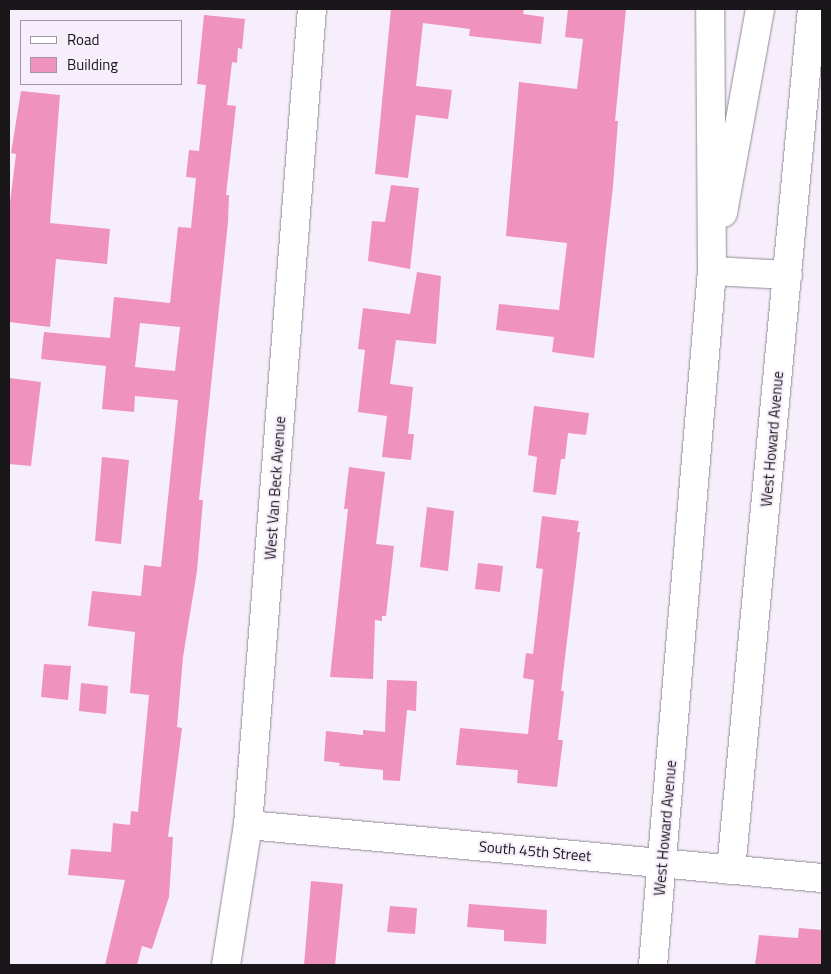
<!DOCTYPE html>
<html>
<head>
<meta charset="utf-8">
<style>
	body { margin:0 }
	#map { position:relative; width:831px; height:974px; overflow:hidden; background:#f7eefb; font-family:"Titillium Web",sans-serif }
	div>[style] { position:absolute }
	.building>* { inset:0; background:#ef92be }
	.roads { filter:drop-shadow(0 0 1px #928b97) drop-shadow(0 0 1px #928b97) }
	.minor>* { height:28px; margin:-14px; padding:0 14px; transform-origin:14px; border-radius:14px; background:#fff }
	span { translate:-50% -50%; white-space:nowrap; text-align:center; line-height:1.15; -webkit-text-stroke:4px #f7eefb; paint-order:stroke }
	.street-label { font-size:15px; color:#1a171b }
	.frame { position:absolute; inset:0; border:10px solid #1a171b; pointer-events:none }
	.legend { position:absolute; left:20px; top:20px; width:162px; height:65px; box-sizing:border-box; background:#f7eefb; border:1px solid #9f98a1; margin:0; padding:6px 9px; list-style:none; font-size:15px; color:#1a171b }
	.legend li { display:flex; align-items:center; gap:10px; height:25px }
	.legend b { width:25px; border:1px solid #9f98a1 }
</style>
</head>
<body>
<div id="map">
	<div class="building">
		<div style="clip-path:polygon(391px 9px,524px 9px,523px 14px,544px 17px,541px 44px,469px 36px,470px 29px,423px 23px,416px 86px,452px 90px,448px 119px,416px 115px,408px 178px,375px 174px)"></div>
		<div style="clip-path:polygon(568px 9px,626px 9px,615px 121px,618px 121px,613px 186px,594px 358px,552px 352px,554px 337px,496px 330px,499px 304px,559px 310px,567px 243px,506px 236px,519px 82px,577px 89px,583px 39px,565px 37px)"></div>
		<div style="clip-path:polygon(evenodd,204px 15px,245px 19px,242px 49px,238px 48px,237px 63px,232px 62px,227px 105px,236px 106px,226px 195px,229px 195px,228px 222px,199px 500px,203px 500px,197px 571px,183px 657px,177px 727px,182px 728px,168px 837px,173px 837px,169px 897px,152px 949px,142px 946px,137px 965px,105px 965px,125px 880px,68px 875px,71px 849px,111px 852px,113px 823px,130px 825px,131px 811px,138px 812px,149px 695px,130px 693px,135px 632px,88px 626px,92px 591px,141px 596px,144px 565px,161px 567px,178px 400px,135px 396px,134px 412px,102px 409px,106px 366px,41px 359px,44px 332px,110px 338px,114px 297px,170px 303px,178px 227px,191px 228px,196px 178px,186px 177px,189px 150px,199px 151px,206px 85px,197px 84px,204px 15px,140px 323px,180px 327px,175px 371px,135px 367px,140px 323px)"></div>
		<div style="clip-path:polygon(21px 91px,60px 95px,50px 223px,110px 229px,107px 264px,56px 259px,50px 327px,9px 322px,9px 211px,16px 154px,11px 153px)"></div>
		<div style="clip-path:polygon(391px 185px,419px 188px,410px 269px,368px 261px,372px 221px,385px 222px)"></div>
		<div style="clip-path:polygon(417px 272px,441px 276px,436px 344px,396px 340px,390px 384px,413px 387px,408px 434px,414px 434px,411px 460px,382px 457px,387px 416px,358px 412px,365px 350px,358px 349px,363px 308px,410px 314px)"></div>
		<div style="clip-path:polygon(9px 378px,41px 382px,31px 466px,9px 464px)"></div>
		<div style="clip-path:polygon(534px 406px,589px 413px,586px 435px,568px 433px,565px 459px,561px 459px,556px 495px,533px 492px,537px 457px,528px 455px)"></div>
		<div style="clip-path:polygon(102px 457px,129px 460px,121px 544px,95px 541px)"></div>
		<div style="clip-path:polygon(349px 467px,385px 472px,376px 544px,394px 546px,386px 616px,382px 616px,382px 621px,375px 620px,373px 679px,330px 677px,348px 509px,344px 509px)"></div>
		<div style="clip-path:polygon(427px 507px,454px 511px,448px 571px,420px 567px)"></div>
		<div style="clip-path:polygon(542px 516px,579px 521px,577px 532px,580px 532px,561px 691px,564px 691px,558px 740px,563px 740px,557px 787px,517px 783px,518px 770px,456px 765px,460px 728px,528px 734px,534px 680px,523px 678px,526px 653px,533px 654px,543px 569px,536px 568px)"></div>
		<div style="clip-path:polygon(478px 563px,503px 566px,500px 592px,475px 589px)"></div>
		<div style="clip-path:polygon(44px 664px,71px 666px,68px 700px,41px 697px)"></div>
		<div style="clip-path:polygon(387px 680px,417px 681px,416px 711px,407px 710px,400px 781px,383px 780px,383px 770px,339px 766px,340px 763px,324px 761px,326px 731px,363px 735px,363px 730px,385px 732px)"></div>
		<div style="clip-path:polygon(81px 683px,108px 686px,106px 714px,79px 711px)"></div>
		<div style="clip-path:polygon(311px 881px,343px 884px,335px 965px,304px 965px)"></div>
		<div style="clip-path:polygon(469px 904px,547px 910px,546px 944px,504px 941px,504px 930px,467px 927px)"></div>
		<div style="clip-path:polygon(390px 906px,417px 908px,415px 934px,387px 932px)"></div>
		<div style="clip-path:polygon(799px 928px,822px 930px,822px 965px,755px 965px,759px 935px,798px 938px)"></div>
	</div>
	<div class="roads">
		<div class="minor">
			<div style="left:723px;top:213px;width:207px;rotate:-79.7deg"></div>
			<div style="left:712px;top:271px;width:76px;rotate:3deg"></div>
			<div style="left:248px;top:825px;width:576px;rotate:5.28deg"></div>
			<div style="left:731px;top:870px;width:865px;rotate:-84.63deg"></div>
			<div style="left:226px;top:965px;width:142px;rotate:-81.1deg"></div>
			<div style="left:248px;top:825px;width:819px;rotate:-85.52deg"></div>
			<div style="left:653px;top:965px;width:697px;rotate:-85.14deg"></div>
			<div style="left:712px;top:271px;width:262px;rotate:-90.4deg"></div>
		</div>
	</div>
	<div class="street-label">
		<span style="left:772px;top:439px;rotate:-85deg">West Howard Avenue</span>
		<span style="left:275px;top:488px;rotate:-86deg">West Van Beck Avenue</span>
		<span style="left:665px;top:828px;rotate:-85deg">West Howard Avenue</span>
		<span style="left:535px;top:851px;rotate:5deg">South 45th Street</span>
	</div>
	<div class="frame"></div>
	<ul class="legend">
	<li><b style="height:6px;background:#fff"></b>Road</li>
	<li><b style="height:14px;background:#ef92be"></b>Building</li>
	</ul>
</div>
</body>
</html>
